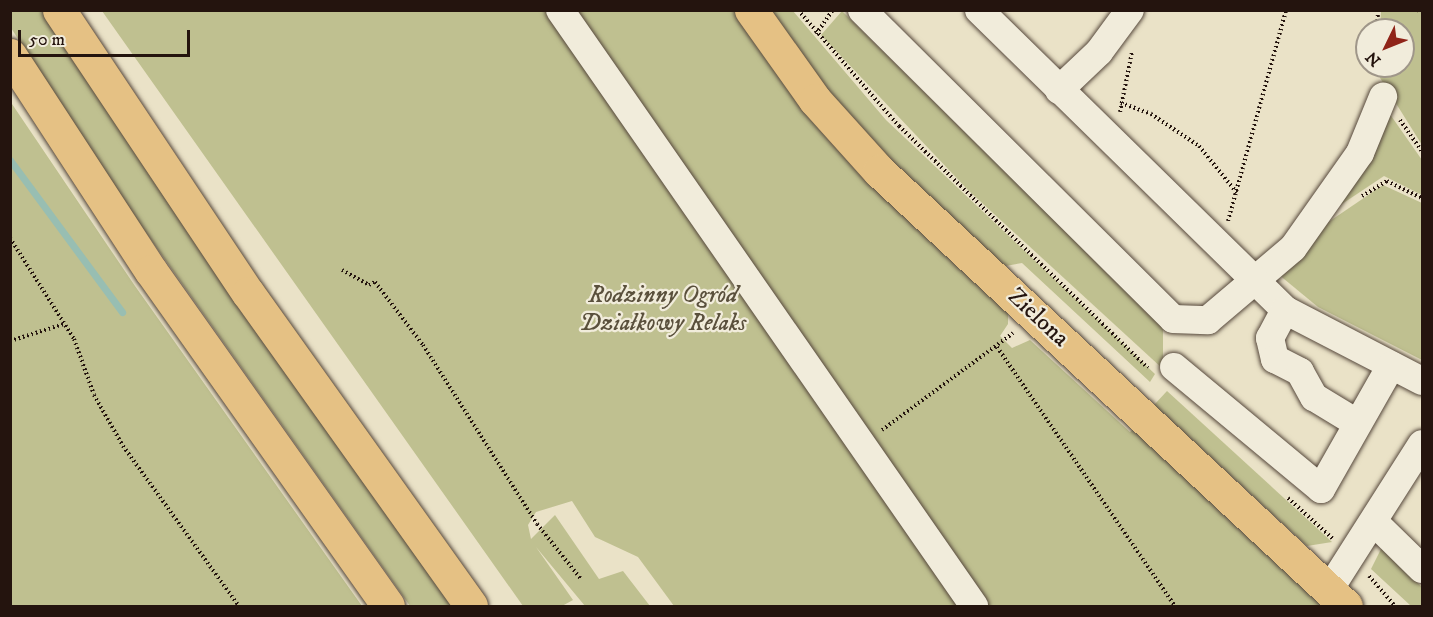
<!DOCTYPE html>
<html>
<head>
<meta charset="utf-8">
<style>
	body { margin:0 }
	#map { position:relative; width:1433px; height:617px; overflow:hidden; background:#eae2c7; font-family:"IM FELL DW Pica",serif }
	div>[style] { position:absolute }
	.green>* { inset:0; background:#bfc090 }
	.stream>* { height:7px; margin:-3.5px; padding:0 3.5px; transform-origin:3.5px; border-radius:3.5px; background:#98beb2 }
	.path>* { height:4px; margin-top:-2px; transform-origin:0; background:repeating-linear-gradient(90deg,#24140e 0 1.5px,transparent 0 4.5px) }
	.roads { filter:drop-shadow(0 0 2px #56483c) drop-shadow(0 0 2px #56483c) }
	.minor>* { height:28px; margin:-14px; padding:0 14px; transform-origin:14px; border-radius:14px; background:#f1ecdb }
	.major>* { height:33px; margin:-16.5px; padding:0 16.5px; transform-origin:16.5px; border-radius:16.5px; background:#e5c184 }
	.highway>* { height:33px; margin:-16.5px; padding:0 16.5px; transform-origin:16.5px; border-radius:16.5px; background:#e5c184 }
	span { translate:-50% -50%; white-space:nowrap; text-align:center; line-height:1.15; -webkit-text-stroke:4.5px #f1ecdb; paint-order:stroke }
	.park-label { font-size:24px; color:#5a503c; font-style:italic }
	.street-label { font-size:24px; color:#24140e }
	.frame { position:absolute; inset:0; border:12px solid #24140e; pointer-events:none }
	.north { position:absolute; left:1355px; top:18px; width:60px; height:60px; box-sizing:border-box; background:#f1ecdb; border:2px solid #9f9689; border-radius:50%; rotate:227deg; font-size:16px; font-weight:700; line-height:24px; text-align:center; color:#24140e }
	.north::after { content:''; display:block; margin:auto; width:21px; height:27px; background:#8f2418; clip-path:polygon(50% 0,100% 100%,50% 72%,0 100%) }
	.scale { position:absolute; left:18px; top:30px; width:172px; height:27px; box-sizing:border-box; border:3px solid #24140e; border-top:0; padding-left:8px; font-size:18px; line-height:21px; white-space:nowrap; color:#24140e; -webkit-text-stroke:4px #f1ecdb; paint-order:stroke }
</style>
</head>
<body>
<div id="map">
	<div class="green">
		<div style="clip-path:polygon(10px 11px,44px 11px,458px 606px,410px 606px,142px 227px,11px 28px)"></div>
		<div style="clip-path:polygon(102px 11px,734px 11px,824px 134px,1008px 309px,1008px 324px,1000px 336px,1012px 348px,1030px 340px,1130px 432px,1135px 428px,1329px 606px,674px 606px,638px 557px,595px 537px,572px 501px,536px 512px,528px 525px,531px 539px,555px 515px,599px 579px,623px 571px,650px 606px,585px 606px,536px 547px,573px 600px,562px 606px,523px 606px)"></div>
		<div style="clip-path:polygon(766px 11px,793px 11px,886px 120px,1155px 374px,1150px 382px,1022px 263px,1000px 267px,854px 123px)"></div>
		<div style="clip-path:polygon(842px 11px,1163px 328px,1163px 369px,968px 190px,821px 35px)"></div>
		<div style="clip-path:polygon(1381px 11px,1422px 11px,1422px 145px,1377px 73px,1377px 66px,1403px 66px,1403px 30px,1380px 30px)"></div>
		<div style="clip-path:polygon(10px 101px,135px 286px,362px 606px,11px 606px)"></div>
		<div style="clip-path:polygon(1387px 110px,1422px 160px,1422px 195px,1384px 176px,1330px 212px)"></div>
		<div style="clip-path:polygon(1383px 185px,1422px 203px,1422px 360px,1318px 307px,1278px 274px,1324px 225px)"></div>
		<div style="clip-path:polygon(1167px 391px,1332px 542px,1307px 546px,1154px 405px)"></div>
		<div style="clip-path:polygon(1385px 541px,1394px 560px,1422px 587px,1422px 606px,1411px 606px,1371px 569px)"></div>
	</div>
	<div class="stream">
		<div style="left:10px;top:160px;width:189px;rotate:53.6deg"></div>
	</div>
	<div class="path">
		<div style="left:798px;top:10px;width:154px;rotate:49deg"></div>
		<div style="left:899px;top:126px;width:347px;rotate:44.2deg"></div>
		<div style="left:1417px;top:10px;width:5px;rotate:11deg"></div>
		<div style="left:1377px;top:30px;width:20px;rotate:-87deg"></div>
		<div style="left:816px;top:34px;width:29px;rotate:-55deg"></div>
		<div style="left:1121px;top:103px;width:32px;rotate:20deg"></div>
		<div style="left:1151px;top:114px;width:58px;rotate:33.7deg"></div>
		<div style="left:1199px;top:146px;width:60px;rotate:51deg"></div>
		<div style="left:1120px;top:112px;width:61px;rotate:-78.7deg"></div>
		<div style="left:1400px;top:120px;width:39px;rotate:55deg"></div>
		<div style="left:1362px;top:196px;width:29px;rotate:-31deg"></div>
		<div style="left:1387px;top:181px;width:39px;rotate:26deg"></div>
		<div style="left:1228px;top:221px;width:219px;rotate:-74.6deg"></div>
		<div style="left:10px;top:238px;width:120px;rotate:57.6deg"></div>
		<div style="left:74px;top:339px;width:59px;rotate:70.3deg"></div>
		<div style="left:94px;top:395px;width:59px;rotate:60.4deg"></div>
		<div style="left:123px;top:446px;width:198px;rotate:54.1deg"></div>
		<div style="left:342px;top:270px;width:31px;rotate:29deg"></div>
		<div style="left:369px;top:285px;width:7px;rotate:-27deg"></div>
		<div style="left:375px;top:282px;width:79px;rotate:52.7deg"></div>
		<div style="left:423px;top:345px;width:212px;rotate:57.5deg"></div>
		<div style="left:537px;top:524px;width:70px;rotate:51.3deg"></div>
		<div style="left:10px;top:341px;width:57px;rotate:-17.5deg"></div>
		<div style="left:997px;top:347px;width:314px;rotate:55.5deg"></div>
		<div style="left:882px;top:430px;width:163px;rotate:-36.5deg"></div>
		<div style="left:1288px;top:498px;width:61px;rotate:42.3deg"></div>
		<div style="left:1369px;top:576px;width:40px;rotate:49deg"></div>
	</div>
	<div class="roads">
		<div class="minor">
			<div style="left:560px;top:10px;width:726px;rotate:55.21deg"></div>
			<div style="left:862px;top:10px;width:438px;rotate:44.8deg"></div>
			<div style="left:1173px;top:319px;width:35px;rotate:2deg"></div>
			<div style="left:1208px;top:320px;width:111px;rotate:-40.3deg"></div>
			<div style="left:1293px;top:248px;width:116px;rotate:-54.8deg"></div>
			<div style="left:1360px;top:153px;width:61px;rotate:-67.7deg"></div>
			<div style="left:979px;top:10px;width:429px;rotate:44.4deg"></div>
			<div style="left:1285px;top:310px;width:154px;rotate:27.4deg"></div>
			<div style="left:1059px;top:90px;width:55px;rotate:-43.5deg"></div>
			<div style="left:1099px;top:52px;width:52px;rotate:-53.6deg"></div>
			<div style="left:1285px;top:310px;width:32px;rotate:118deg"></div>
			<div style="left:1270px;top:338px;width:22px;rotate:77deg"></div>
			<div style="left:1275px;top:359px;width:28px;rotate:27deg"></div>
			<div style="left:1300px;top:372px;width:29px;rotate:61deg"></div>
			<div style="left:1314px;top:397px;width:50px;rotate:31.2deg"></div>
			<div style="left:1174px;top:367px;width:191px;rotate:39.7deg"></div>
			<div style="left:1321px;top:489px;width:142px;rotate:-60.4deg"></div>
			<div style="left:1374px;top:522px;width:67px;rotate:44.4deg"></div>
			<div style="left:1329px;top:590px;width:173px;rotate:-57.5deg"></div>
		</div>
		<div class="major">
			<div style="left:751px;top:10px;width:110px;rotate:54.6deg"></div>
			<div style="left:815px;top:100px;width:96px;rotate:48deg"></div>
			<div style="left:879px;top:171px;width:638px;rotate:42.97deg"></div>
		</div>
		<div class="highway">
			<div style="left:59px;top:10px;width:340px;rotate:56.3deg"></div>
			<div style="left:248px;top:293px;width:384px;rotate:54.5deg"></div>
			<div style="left:10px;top:55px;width:258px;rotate:56.9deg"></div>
			<div style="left:151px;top:271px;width:410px;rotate:54.7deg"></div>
		</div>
	</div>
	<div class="park-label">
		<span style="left:663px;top:310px">Rodzinny Ogród<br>Działkowy Relaks</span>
	</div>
	<div class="street-label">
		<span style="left:1038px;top:318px;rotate:43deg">Zielona</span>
	</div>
	<div class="frame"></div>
	<div class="north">N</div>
	<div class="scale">50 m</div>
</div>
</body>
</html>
